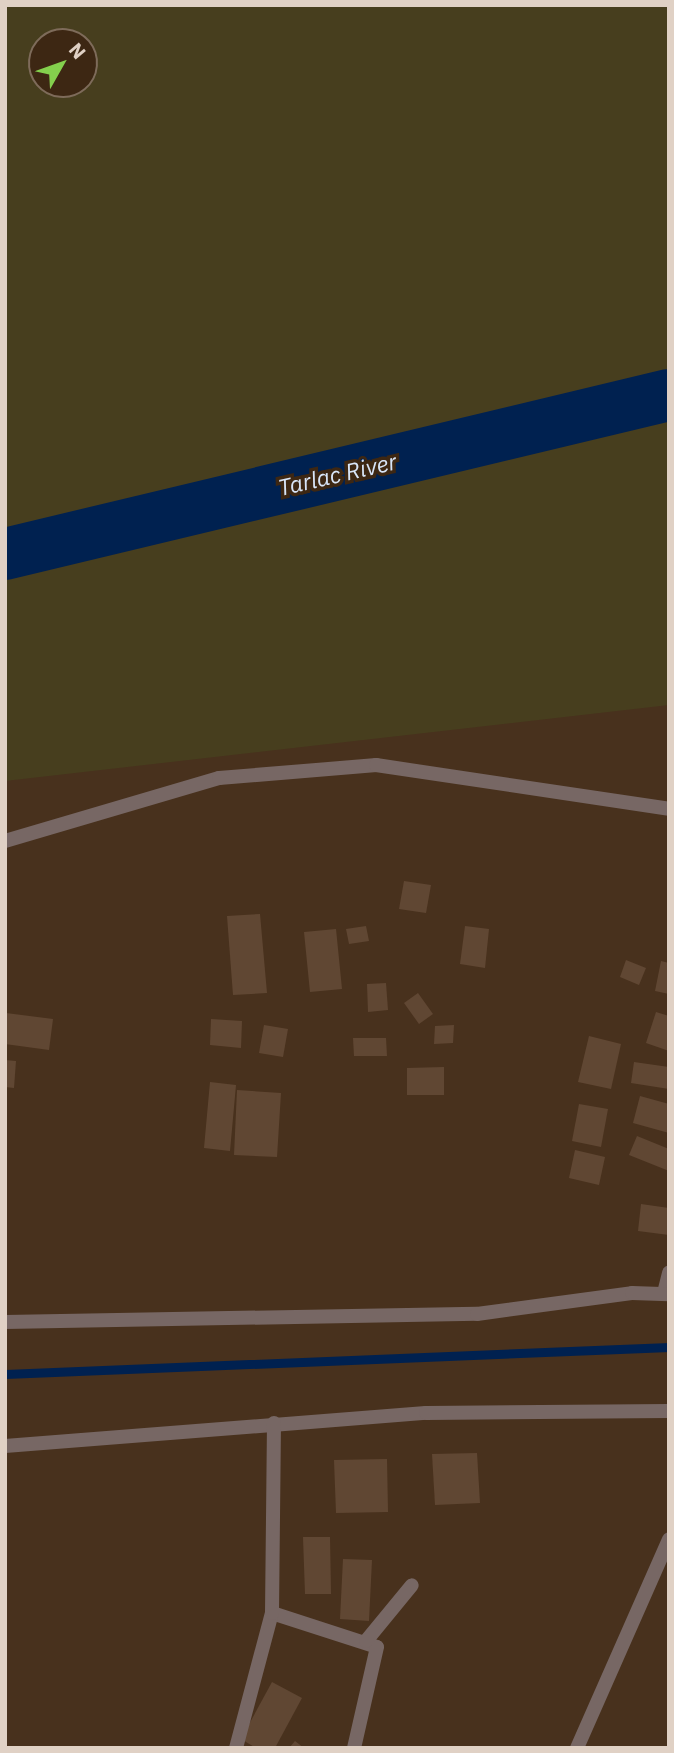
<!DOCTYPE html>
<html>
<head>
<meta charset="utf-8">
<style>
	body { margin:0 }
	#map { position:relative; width:674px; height:1753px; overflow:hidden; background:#48311d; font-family:"IBM Plex Sans",sans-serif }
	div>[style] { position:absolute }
	.sand>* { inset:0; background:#473e1e }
	.stream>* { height:9px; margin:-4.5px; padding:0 4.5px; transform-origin:4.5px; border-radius:4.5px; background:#002150 }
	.river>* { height:52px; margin:-26px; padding:0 26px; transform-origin:26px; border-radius:26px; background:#002150 }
	.building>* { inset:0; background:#604733 }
	.street>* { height:14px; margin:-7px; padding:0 7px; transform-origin:7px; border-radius:7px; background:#776764 }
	span { translate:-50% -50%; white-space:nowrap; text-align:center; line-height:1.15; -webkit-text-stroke:7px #3d2713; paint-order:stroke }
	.water-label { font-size:23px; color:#d8e5f8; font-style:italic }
	.frame { position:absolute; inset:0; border:7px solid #e0d1c5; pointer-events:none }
	.north { position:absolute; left:28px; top:28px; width:70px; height:70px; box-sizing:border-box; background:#3d2713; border:2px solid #7e6b5a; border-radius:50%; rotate:50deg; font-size:19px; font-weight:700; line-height:28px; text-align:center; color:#e0d1c5 }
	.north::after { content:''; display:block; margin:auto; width:24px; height:32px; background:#84d04d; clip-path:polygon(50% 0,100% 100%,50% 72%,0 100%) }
</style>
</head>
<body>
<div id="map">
	<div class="sand">
		<div style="clip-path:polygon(evenodd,5px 5px,669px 5px,669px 705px,5px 781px,5px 5px,42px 42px,84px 42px,84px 84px,42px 84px,42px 42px)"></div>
	</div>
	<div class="stream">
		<div style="left:5px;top:1374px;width:665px;rotate:-2.33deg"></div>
	</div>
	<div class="river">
		<div style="left:5px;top:554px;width:683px;rotate:-13.47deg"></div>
	</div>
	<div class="building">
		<div style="clip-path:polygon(404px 881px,431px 885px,426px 913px,399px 909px)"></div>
		<div style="clip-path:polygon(260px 914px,267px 993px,233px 995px,227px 916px)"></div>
		<div style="clip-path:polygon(366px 926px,369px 941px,349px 944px,346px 929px)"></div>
		<div style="clip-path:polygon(465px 926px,489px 929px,485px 968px,460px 964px)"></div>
		<div style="clip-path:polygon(336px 929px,342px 989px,310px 992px,304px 932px)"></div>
		<div style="clip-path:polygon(626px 960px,646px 968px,639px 985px,620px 977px)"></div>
		<div style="clip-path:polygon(661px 961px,669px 963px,669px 994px,655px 991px)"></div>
		<div style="clip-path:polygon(386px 983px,388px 1010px,368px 1012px,367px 984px)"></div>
		<div style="clip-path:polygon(418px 993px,433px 1014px,419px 1024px,404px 1003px)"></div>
		<div style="clip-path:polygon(656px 1012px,669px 1016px,669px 1051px,646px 1043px)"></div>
		<div style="clip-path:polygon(6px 1013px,53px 1019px,49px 1050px,5px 1044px)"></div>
		<div style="clip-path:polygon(211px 1019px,242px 1021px,241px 1048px,210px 1045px)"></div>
		<div style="clip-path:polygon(264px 1025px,288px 1029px,283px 1057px,259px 1053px)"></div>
		<div style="clip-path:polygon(454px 1025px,453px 1043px,434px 1044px,435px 1026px)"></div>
		<div style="clip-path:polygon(589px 1036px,621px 1044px,611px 1089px,578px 1082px)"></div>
		<div style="clip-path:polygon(353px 1038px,386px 1038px,387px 1056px,354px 1056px)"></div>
		<div style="clip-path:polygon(5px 1060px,16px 1061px,14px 1088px,5px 1087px)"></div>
		<div style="clip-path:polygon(634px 1062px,669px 1067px,669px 1089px,631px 1083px)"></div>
		<div style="clip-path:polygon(444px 1067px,444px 1095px,407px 1095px,407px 1068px)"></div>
		<div style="clip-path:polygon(210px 1082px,236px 1085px,230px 1151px,204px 1148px)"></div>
		<div style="clip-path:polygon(237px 1090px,281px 1093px,277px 1157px,234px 1155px)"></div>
		<div style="clip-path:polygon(640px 1096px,669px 1104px,669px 1133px,633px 1123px)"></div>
		<div style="clip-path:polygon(579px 1104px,608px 1109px,601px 1147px,572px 1141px)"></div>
		<div style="clip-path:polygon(637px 1136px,669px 1149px,669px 1171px,629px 1155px)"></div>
		<div style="clip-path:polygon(575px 1150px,605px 1157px,599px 1185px,569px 1178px)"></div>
		<div style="clip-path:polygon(641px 1204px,669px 1208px,669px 1235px,638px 1231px)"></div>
		<div style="clip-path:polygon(477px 1453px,480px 1503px,435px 1505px,432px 1454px)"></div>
		<div style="clip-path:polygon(387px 1459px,388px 1512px,336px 1513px,334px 1460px)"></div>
		<div style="clip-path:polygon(303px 1537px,330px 1537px,331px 1594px,305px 1594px)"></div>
		<div style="clip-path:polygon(343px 1559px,372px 1560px,369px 1621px,340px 1619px)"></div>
		<div style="clip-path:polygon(272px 1682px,302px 1698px,275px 1748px,256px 1748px,241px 1739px)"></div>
		<div style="clip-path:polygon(295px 1741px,304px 1748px,289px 1748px)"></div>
	</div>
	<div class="street">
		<div style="left:5px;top:841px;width:223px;rotate:-16.4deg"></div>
		<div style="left:219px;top:778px;width:158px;rotate:-4.7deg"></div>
		<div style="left:376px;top:765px;width:296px;rotate:8.5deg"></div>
		<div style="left:664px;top:1293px;width:21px;rotate:-76deg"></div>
		<div style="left:5px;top:1322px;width:472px;rotate:-1deg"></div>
		<div style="left:477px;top:1314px;width:156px;rotate:-7.7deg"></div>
		<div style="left:632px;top:1293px;width:37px;rotate:2deg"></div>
		<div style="left:5px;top:1446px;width:422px;rotate:-4.5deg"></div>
		<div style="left:426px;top:1413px;width:243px;rotate:-0.5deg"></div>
		<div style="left:272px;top:1613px;width:110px;rotate:17.9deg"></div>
		<div style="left:377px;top:1647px;width:104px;rotate:102.8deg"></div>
		<div style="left:366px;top:1641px;width:72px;rotate:-50.6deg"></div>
		<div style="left:236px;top:1748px;width:140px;rotate:-75.1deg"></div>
		<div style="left:272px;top:1613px;width:190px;rotate:-89.4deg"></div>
		<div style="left:577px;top:1748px;width:228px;rotate:-66.2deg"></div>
	</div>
	<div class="water-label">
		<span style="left:337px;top:474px;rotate:-13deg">Tarlac River</span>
	</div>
	<div class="frame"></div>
	<div class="north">N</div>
</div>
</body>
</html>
